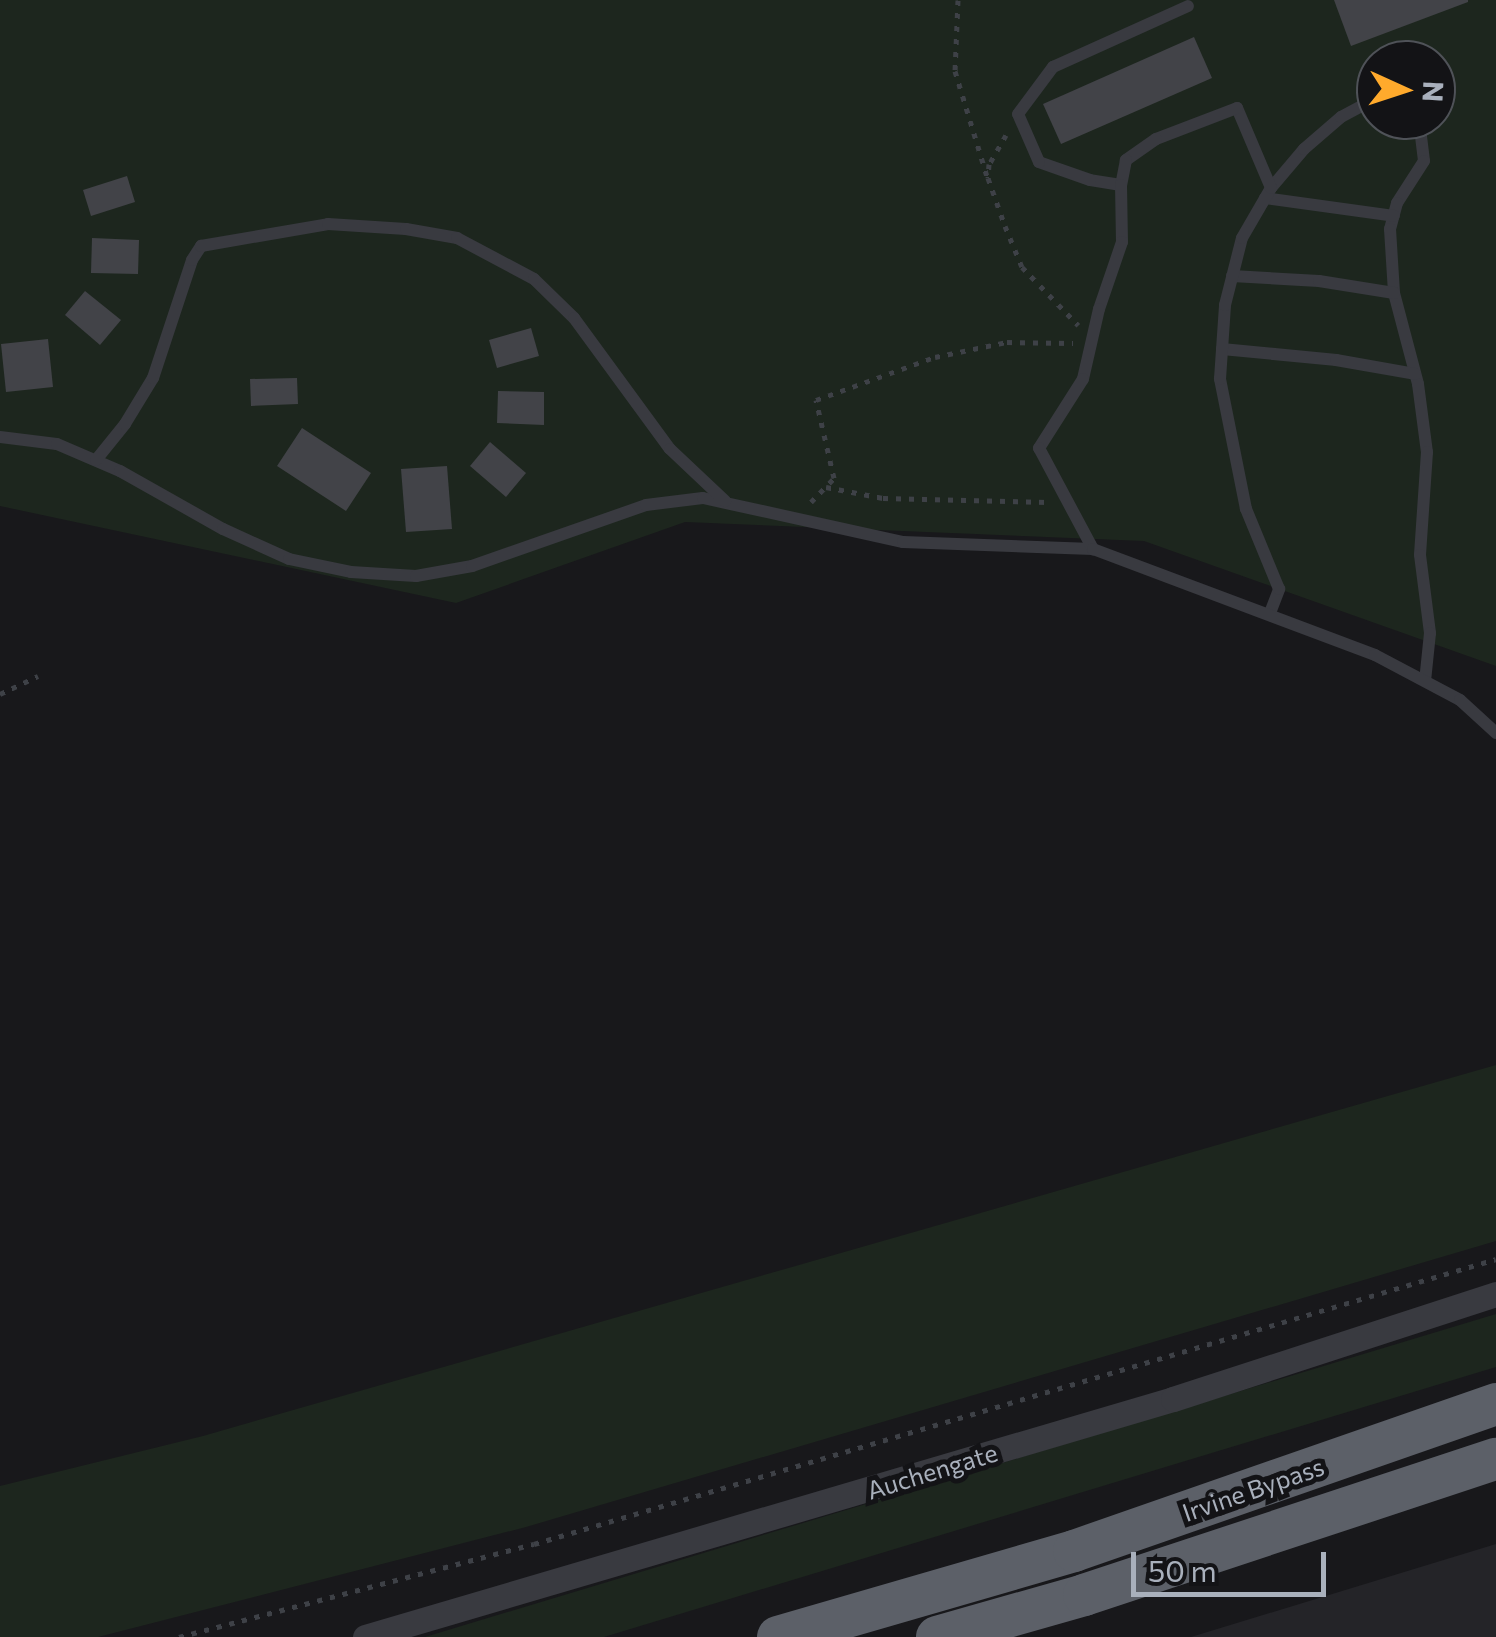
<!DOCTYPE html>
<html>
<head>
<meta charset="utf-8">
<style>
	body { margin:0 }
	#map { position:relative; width:1496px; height:1637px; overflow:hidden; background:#18181b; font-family:Commissioner,sans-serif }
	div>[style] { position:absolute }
	.built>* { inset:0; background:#242428 }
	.green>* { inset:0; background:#1d261e }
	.building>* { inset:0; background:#424348 }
	.path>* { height:5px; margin-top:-2.5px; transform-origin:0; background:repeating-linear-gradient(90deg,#3e4147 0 5px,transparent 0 13px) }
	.service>* { height:12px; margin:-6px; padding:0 6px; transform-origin:6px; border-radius:6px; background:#393a40 }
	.minor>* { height:25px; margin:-12.5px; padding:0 12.5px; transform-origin:12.5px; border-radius:12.5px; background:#393a40 }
	.trunk>* { height:42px; margin:-21px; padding:0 21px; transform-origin:21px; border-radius:21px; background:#5c6068 }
	span { translate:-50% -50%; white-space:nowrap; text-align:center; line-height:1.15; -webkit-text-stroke:10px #131316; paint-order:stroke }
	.street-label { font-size:25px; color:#a9b0bc }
	.north { position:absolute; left:1356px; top:40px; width:100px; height:100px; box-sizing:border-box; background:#131316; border:2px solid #4f5258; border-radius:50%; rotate:93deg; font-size:28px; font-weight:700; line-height:40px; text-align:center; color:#a9b0bc }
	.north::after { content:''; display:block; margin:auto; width:35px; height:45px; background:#ffaa2c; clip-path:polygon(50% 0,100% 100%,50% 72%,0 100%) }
	.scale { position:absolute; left:1131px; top:1552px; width:195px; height:45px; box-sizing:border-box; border:5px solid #a9b0bc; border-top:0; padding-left:12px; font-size:30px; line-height:35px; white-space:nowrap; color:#a9b0bc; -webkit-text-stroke:8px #131316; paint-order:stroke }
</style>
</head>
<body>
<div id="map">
	<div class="built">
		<div style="clip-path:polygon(1496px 1544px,1496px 1637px,1191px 1637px)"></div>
	</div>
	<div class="green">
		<div style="clip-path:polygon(evenodd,0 0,1496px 0,1496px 666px,1144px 541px,685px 522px,456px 603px,0 506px,0 0,1376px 60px,1436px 60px,1436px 120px,1376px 120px,1376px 60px)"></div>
		<div style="clip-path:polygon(1496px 1065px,1496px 1241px,526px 1527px,98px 1637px,0 1637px,0 1486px,203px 1436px)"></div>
		<div style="clip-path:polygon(1496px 1314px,1496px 1367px,604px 1637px,425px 1637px)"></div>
	</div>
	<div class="building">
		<div style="clip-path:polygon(1334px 0,1468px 0,1468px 2px,1351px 46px)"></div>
		<div style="clip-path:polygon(1194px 37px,1212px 78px,1061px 144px,1043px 104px)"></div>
		<div style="clip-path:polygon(127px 176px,135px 202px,91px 216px,83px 190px)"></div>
		<div style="clip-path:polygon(92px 238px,139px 240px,138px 274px,91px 273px)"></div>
		<div style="clip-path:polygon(85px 291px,121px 320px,100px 345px,65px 315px)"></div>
		<div style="clip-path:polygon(531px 328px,539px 356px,497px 368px,489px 340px)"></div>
		<div style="clip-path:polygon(48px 339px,53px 387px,6px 392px,1px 344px)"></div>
		<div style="clip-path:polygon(297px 378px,298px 404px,251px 406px,250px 379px)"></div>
		<div style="clip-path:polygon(498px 391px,544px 392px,544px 425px,497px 423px)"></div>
		<div style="clip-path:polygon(302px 428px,371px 473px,346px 511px,277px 466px)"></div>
		<div style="clip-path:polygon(490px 442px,526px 473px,506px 497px,470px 466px)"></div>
		<div style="clip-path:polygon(447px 466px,452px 529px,406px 532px,401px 469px)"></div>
	</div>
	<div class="path">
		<div style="left:958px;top:0;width:71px;rotate:92.4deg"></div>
		<div style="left:955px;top:71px;width:110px;rotate:73.1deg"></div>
		<div style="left:1006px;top:135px;width:34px;rotate:120deg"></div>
		<div style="left:989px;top:164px;width:14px;rotate:94deg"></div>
		<div style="left:988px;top:178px;width:51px;rotate:70.5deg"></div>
		<div style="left:1005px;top:226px;width:44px;rotate:67.5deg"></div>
		<div style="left:1022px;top:267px;width:81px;rotate:46deg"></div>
		<div style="left:826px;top:487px;width:58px;rotate:10.9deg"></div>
		<div style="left:883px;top:498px;width:165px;rotate:1.4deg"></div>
		<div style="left:811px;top:502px;width:33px;rotate:-46deg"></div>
		<div style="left:834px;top:478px;width:80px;rotate:-103deg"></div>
		<div style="left:816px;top:400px;width:127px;rotate:-19.9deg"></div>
		<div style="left:935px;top:357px;width:74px;rotate:-11.8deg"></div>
		<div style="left:1007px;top:342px;width:66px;rotate:0.9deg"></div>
		<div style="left:0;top:694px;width:42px;rotate:-25.3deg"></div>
		<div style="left:179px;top:1637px;width:367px;rotate:-14.7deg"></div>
		<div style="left:534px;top:1544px;width:1003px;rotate:-16.5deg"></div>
	</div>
	<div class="service">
		<div style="left:1419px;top:120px;width:41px;rotate:83deg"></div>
		<div style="left:1424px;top:161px;width:50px;rotate:122.7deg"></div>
		<div style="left:1397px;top:203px;width:27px;rotate:105deg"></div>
		<div style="left:1390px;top:229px;width:64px;rotate:86.4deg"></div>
		<div style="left:1394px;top:293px;width:94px;rotate:75.2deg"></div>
		<div style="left:1418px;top:384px;width:69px;rotate:82.5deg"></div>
		<div style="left:1427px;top:452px;width:103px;rotate:93.9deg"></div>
		<div style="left:1420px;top:555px;width:79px;rotate:82.7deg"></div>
		<div style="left:1430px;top:633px;width:48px;rotate:95.9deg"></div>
		<div style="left:1121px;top:185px;width:31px;rotate:-171deg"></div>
		<div style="left:1090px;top:180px;width:54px;rotate:-160.6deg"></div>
		<div style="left:1039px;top:162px;width:52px;rotate:-113.6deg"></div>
		<div style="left:1018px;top:114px;width:59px;rotate:-53.3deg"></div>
		<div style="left:1053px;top:67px;width:148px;rotate:-24.3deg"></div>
		<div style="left:1271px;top:188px;width:51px;rotate:-49.8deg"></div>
		<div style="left:1304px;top:149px;width:49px;rotate:-40.9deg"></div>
		<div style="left:1341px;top:117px;width:27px;rotate:-28deg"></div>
		<div style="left:1365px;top:104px;width:11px"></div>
		<div style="left:1265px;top:198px;width:130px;rotate:7.9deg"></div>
		<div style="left:1232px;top:276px;width:87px;rotate:3.3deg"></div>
		<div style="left:1319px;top:281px;width:76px;rotate:9.1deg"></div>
		<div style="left:1222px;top:349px;width:115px;rotate:5.5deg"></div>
		<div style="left:1336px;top:360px;width:80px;rotate:10deg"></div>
		<div style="left:0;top:437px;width:57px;rotate:7deg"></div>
		<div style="left:57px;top:444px;width:69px;rotate:23.2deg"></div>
		<div style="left:120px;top:471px;width:118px;rotate:29.4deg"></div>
		<div style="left:223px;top:529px;width:72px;rotate:24.4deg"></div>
		<div style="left:289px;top:559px;width:63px;rotate:11.8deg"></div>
		<div style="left:351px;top:572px;width:65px;rotate:3.5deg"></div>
		<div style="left:416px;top:576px;width:57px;rotate:-10.1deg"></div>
		<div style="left:472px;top:566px;width:184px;rotate:-19.3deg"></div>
		<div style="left:646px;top:505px;width:57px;rotate:-7deg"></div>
		<div style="left:703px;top:498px;width:205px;rotate:12.4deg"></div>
		<div style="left:903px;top:542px;width:190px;rotate:2.1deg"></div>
		<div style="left:96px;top:460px;width:46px;rotate:-51.1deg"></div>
		<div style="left:125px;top:424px;width:54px;rotate:-58.7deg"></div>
		<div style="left:153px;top:378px;width:124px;rotate:-71.7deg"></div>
		<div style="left:192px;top:260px;width:17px;rotate:-57deg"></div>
		<div style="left:201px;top:246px;width:129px;rotate:-9.8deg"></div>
		<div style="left:328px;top:224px;width:78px;rotate:3.7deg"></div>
		<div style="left:406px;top:229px;width:52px;rotate:10deg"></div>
		<div style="left:457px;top:238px;width:87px;rotate:28deg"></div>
		<div style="left:534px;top:279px;width:56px;rotate:44.3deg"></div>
		<div style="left:574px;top:318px;width:162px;rotate:53.8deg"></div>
		<div style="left:670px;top:449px;width:76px;rotate:43.4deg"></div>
		<div style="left:1270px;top:613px;width:26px;rotate:-69deg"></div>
		<div style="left:1279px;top:589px;width:87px;rotate:-112.4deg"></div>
		<div style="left:1246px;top:509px;width:133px;rotate:-101.3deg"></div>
		<div style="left:1220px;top:379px;width:74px;rotate:-86.1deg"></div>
		<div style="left:1225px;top:305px;width:69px;rotate:-75.8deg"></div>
		<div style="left:1242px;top:238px;width:58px;rotate:-59.9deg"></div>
		<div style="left:1271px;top:188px;width:87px;rotate:-113deg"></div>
		<div style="left:1237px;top:108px;width:87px;rotate:159.1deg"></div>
		<div style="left:1156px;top:139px;width:37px;rotate:145deg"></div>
		<div style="left:1126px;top:160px;width:25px;rotate:101deg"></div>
		<div style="left:1121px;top:185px;width:57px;rotate:89deg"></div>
		<div style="left:1122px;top:242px;width:71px;rotate:108.9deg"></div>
		<div style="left:1099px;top:309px;width:72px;rotate:102.9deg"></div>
		<div style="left:1083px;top:379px;width:82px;rotate:122.5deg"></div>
		<div style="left:1039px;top:448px;width:115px;rotate:61.9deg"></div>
		<div style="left:1093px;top:549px;width:301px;rotate:20.6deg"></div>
		<div style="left:1375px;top:655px;width:96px;rotate:27.9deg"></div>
		<div style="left:1460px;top:700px;width:49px;rotate:42.5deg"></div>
	</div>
	<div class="minor">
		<div style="left:365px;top:1637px;width:842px;rotate:-16.41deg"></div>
		<div style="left:1173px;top:1399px;width:340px;rotate:-18deg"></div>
	</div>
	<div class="trunk">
		<div style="left:778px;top:1637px;width:308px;rotate:-16.2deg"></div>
		<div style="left:1074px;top:1551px;width:447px;rotate:-19.2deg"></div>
		<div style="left:937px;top:1637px;width:153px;rotate:-15.9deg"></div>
		<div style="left:1084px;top:1595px;width:434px;rotate:-18.3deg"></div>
	</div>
	<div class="street-label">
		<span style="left:932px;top:1471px;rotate:-17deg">Auchengate</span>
		<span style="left:1253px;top:1489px;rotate:-19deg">Irvine Bypass</span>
	</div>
	<div class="north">N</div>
	<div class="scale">50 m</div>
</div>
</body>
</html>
